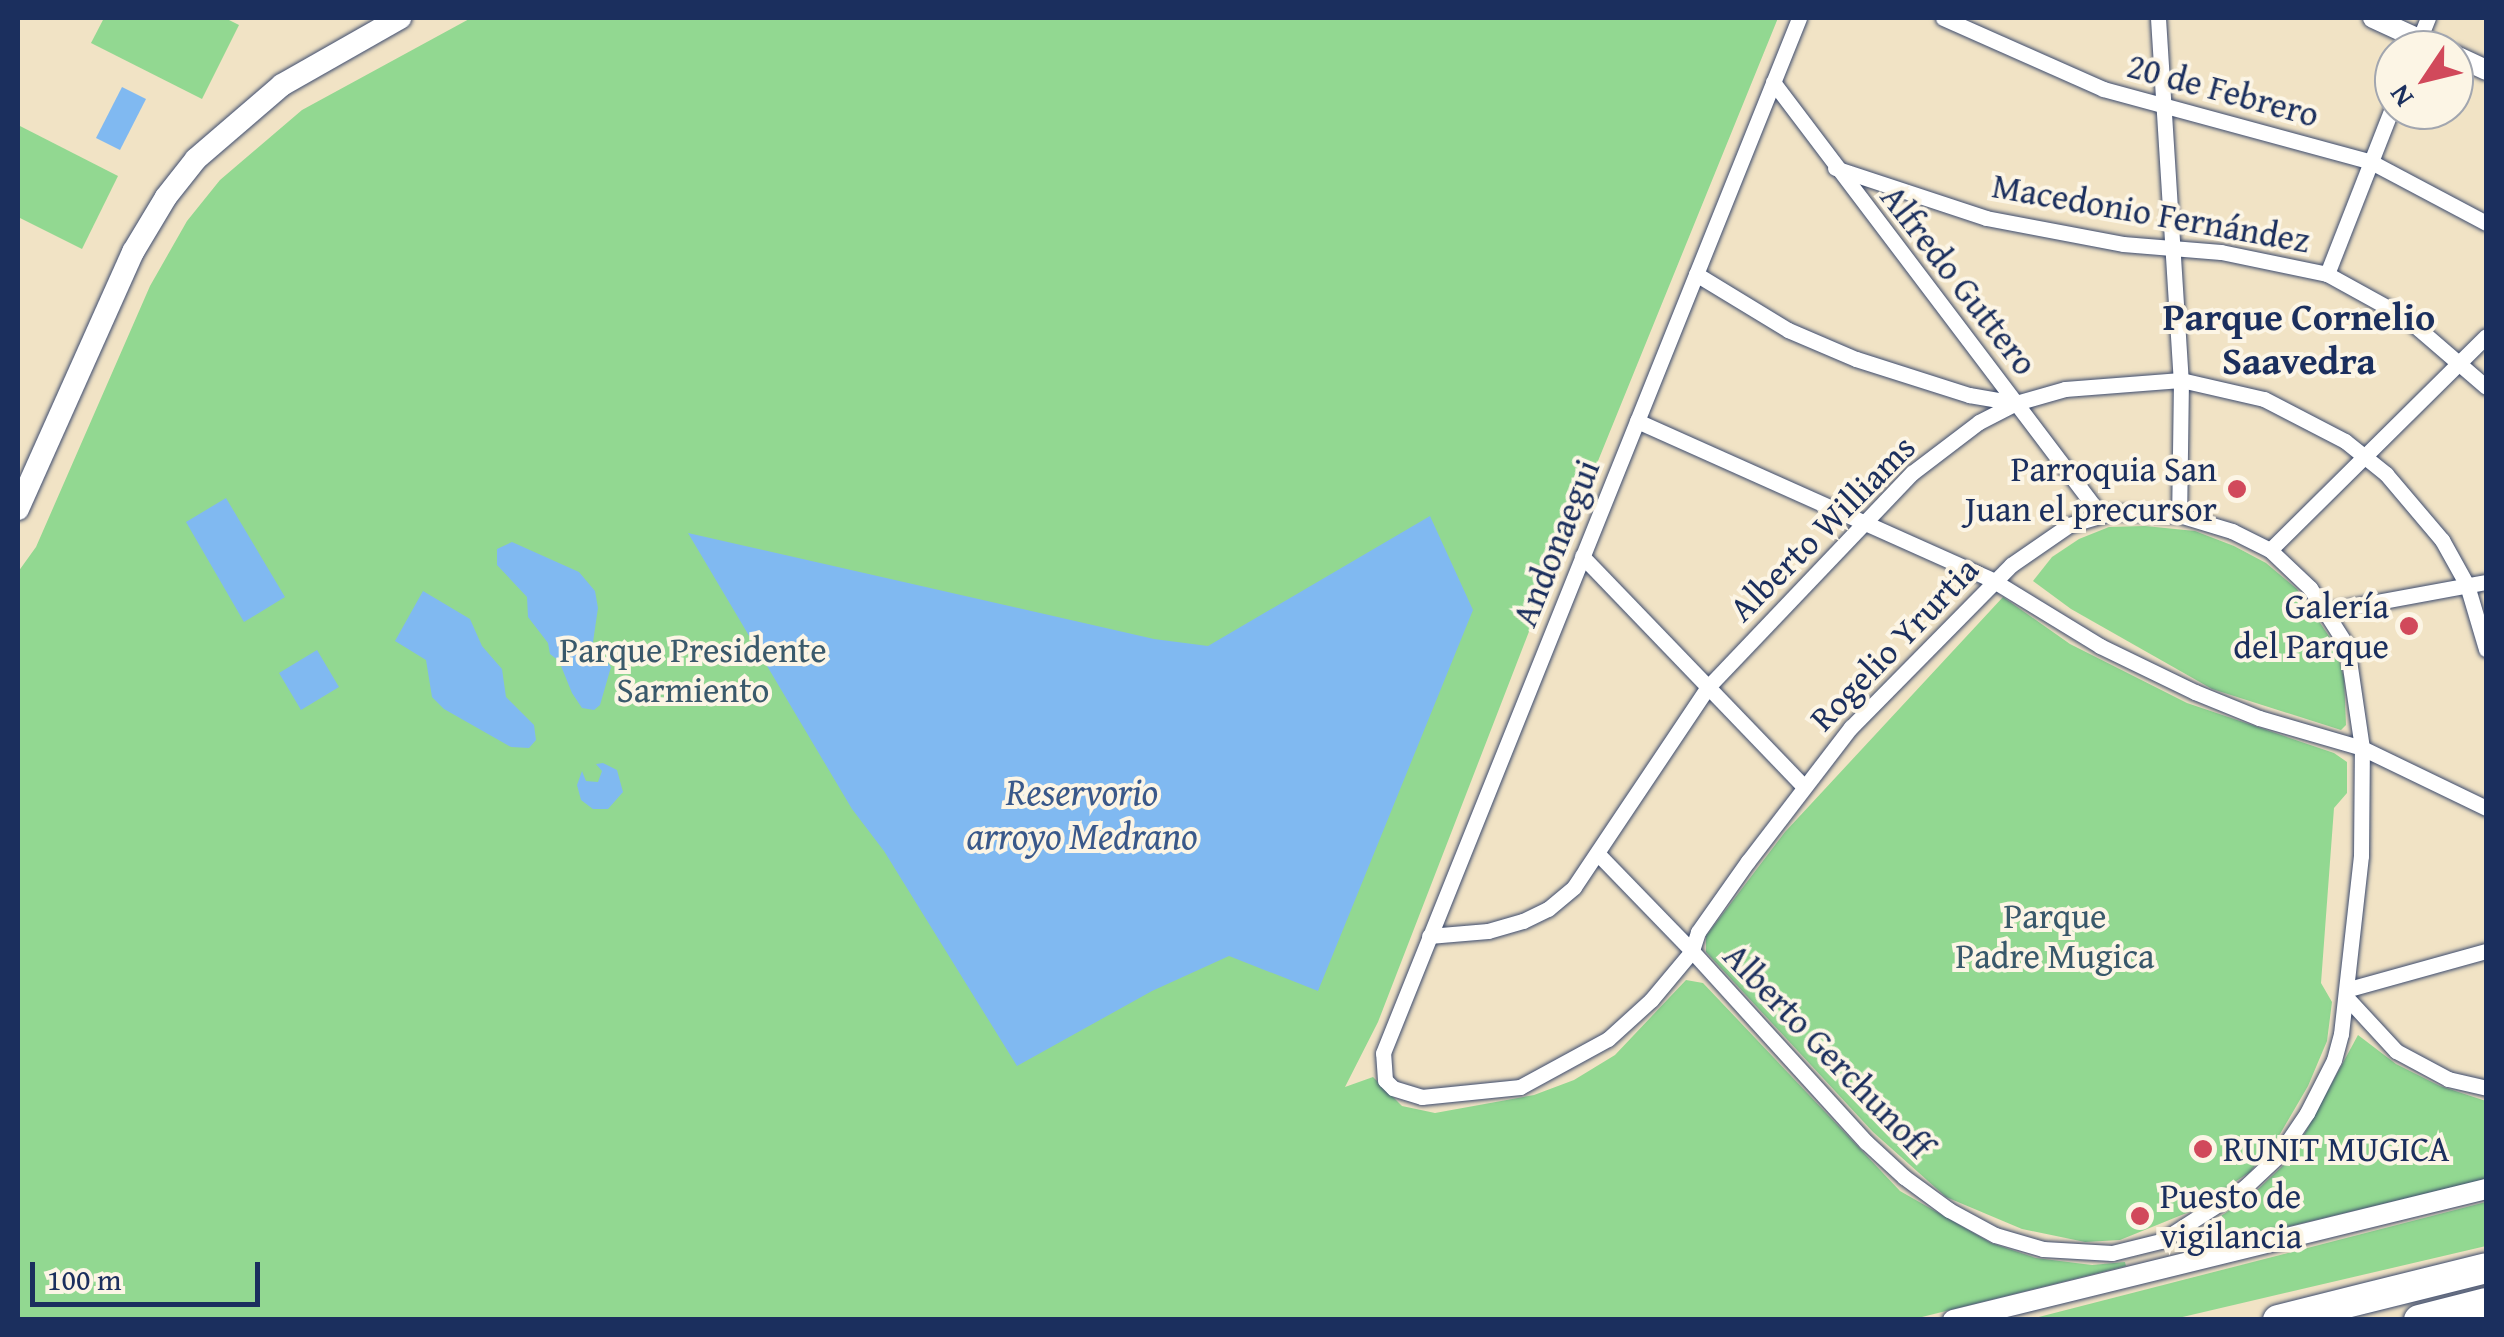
<!DOCTYPE html>
<html>
<head>
<meta charset="utf-8">
<style>
	body { margin:0 }
	#map { position:relative; width:2504px; height:1337px; overflow:hidden; background:#f1e3c5; font-family:"Gentium Book Plus",serif }
	div>[style] { position:absolute }
	.green>* { inset:0; background:#92d891 }
	.water>* { inset:0; background:#80b9f1 }
	.roads { filter:drop-shadow(0 0 2px #3b4a6d) drop-shadow(0 0 2px #3b4a6d) }
	.minor>* { height:15px; margin:-7.5px; padding:0 7.5px; transform-origin:7.5px; border-radius:7.5px; background:#fff }
	.tertiary>* { height:20px; margin:-10px; padding:0 10px; transform-origin:10px; border-radius:10px; background:#fff }
	.secondary>* { height:22px; margin:-11px; padding:0 11px; transform-origin:11px; border-radius:11px; background:#fff }
	.motorway>* { height:30px; margin:-15px; padding:0 15px; transform-origin:15px; border-radius:15px; background:#fff }
	.dots>* { width:28px; height:28px; translate:-50% -50%; box-sizing:border-box; border:5px solid #fcf5e5; border-radius:50% }
	span { translate:-50% -50%; white-space:nowrap; text-align:center; line-height:1.15; -webkit-text-stroke:8px #fcf5e5; paint-order:stroke }
	.street-label { font-size:35px; color:#1b2f5e }
	.poi-label { font-size:35px; color:#1b2f5e }
	.right { translate:-100% -50%; text-align:right }
	.left { translate:0 -50%; text-align:left }
	.park-label { font-size:35px; color:#39596b }
	.neighbourhood-label { font-size:38px; color:#1b2f5e; font-weight:700 }
	.water-label { font-size:38px; color:#39588a; font-style:italic }
	.frame { position:absolute; inset:0; border:20px solid #1b2f5e; pointer-events:none }
	.north { position:absolute; left:2374px; top:30px; width:100px; height:100px; box-sizing:border-box; background:#fcf5e5; border:2px solid #a2a6af; border-radius:50%; rotate:235deg; font-size:28px; font-weight:700; line-height:40px; text-align:center; color:#1b2f5e }
	.north::after { content:''; display:block; margin:auto; width:35px; height:45px; background:#d1495b; clip-path:polygon(50% 0,100% 100%,50% 72%,0 100%) }
	.scale { position:absolute; left:30px; top:1262px; width:230px; height:45px; box-sizing:border-box; border:5px solid #1b2f5e; border-top:0; padding-left:12px; font-size:30px; line-height:35px; white-space:nowrap; color:#1b2f5e; -webkit-text-stroke:8px #fcf5e5; paint-order:stroke }
</style>
</head>
<body>
<div id="map">
	<div class="green">
		<div style="clip-path:polygon(104px 18px,225px 18px,239px 25px,202px 99px,91px 43px)"></div>
		<div style="clip-path:polygon(471px 18px,1778px 18px,1535px 616px,1378px 1022px,1345px 1087px,1373px 1077px,1402px 1106px,1435px 1113px,1534px 1095px,1574px 1080px,1615px 1055px,1686px 980px,1703px 983px,1900px 1191px,1991px 1243px,2036px 1258px,2092px 1265px,2125px 1262px,2126px 1266px,1910px 1320px,18px 1319px,18px 572px,36px 547px,150px 286px,187px 221px,220px 180px,302px 110px)"></div>
		<div style="clip-path:polygon(18px 125px,118px 176px,82px 249px,18px 217px)"></div>
		<div style="clip-path:polygon(2145px 526px,2195px 531px,2234px 546px,2266px 563px,2297px 589px,2335px 645px,2344px 678px,2346px 725px,2341px 730px,2212px 689px,2071px 609px,2033px 581px,2052px 557px,2079px 539px,2109px 527px)"></div>
		<div style="clip-path:polygon(2003px 597px,2070px 644px,2187px 703px,2334px 753px,2347px 762px,2347px 793px,2334px 808px,2321px 983px,2332px 1002px,2327px 1041px,2308px 1086px,2280px 1134px,2250px 1172px,2189px 1212px,2120px 1240px,2085px 1242px,2022px 1229px,1946px 1197px,1873px 1132px,1706px 952px,1706px 936px,1785px 832px)"></div>
		<div style="clip-path:polygon(2358px 1035px,2396px 1064px,2440px 1086px,2486px 1101px,2486px 1179px,2190px 1250px,2186px 1240px,2253px 1194px,2292px 1157px)"></div>
		<div style="clip-path:polygon(2486px 1202px,2486px 1246px,2174px 1319px,2031px 1319px)"></div>
	</div>
	<div class="water">
		<div style="clip-path:polygon(122px 87px,146px 99px,120px 150px,96px 138px)"></div>
		<div style="clip-path:polygon(226px 498px,285px 597px,244px 622px,186px 522px)"></div>
		<div style="clip-path:polygon(1430px 516px,1473px 610px,1318px 991px,1229px 956px,1152px 991px,1017px 1066px,884px 851px,852px 809px,688px 533px,1154px 639px,1208px 646px)"></div>
		<div style="clip-path:polygon(512px 542px,579px 572px,595px 591px,598px 608px,593px 642px,611px 667px,600px 705px,594px 710px,582px 708px,572px 693px,559px 661px,550px 654px,548px 643px,528px 617px,527px 597px,497px 565px,497px 549px)"></div>
		<div style="clip-path:polygon(423px 591px,470px 619px,482px 646px,502px 669px,506px 697px,534px 725px,536px 740px,529px 748px,511px 747px,444px 709px,432px 697px,426px 660px,395px 641px)"></div>
		<div style="clip-path:polygon(317px 650px,339px 687px,301px 710px,279px 673px)"></div>
		<div style="clip-path:polygon(603px 763px,617px 770px,623px 792px,608px 809px,593px 809px,581px 800px,577px 785px,582px 771px,586px 781px,598px 782px,602px 771px,596px 764px)"></div>
	</div>
	<div class="roads">
		<div class="minor">
			<div style="left:1943px;top:18px;width:175px;rotate:23.9deg"></div>
			<div style="left:2103px;top:89px;width:278px;rotate:15.2deg"></div>
			<div style="left:2371px;top:162px;width:130px;rotate:27.9deg"></div>
			<div style="left:2158px;top:18px;width:363px;rotate:86.4deg"></div>
			<div style="left:2181px;top:380px;width:135px;rotate:90.8deg"></div>
			<div style="left:2415px;top:50px;width:35px;rotate:-68deg"></div>
			<div style="left:1773px;top:82px;width:542px;rotate:52.88deg"></div>
			<div style="left:1835px;top:168px;width:159px;rotate:18.3deg"></div>
			<div style="left:1986px;top:218px;width:139px;rotate:10.7deg"></div>
			<div style="left:2123px;top:244px;width:98px;rotate:4.7deg"></div>
			<div style="left:2221px;top:252px;width:108px;rotate:11.7deg"></div>
			<div style="left:2327px;top:274px;width:89px;rotate:28.9deg"></div>
			<div style="left:2405px;top:317px;width:107px;rotate:40.8deg"></div>
			<div style="left:1696px;top:274px;width:108px;rotate:31.3deg"></div>
			<div style="left:1788px;top:330px;width:74px;rotate:23.1deg"></div>
			<div style="left:1856px;top:359px;width:119px;rotate:17.7deg"></div>
			<div style="left:1969px;top:395px;width:48px;rotate:9.7deg"></div>
			<div style="left:2327px;top:274px;width:184px;rotate:-68.6deg"></div>
			<div style="left:1637px;top:421px;width:391px;rotate:24.1deg"></div>
			<div style="left:1994px;top:581px;width:124px;rotate:31.5deg"></div>
			<div style="left:2100px;top:646px;width:106px;rotate:25.8deg"></div>
			<div style="left:2195px;top:692px;width:69px;rotate:22.1deg"></div>
			<div style="left:2259px;top:718px;width:107px;rotate:16.2deg"></div>
			<div style="left:2362px;top:748px;width:138px;rotate:25.8deg"></div>
			<div style="left:2270px;top:550px;width:304px;rotate:-44.7deg"></div>
			<div style="left:1582px;top:556px;width:320px;rotate:46.1deg"></div>
			<div style="left:2328px;top:611px;width:161px;rotate:-10.4deg"></div>
			<div style="left:1599px;top:855px;width:134px;rotate:45.9deg"></div>
			<div style="left:1692px;top:951px;width:258px;rotate:47.7deg"></div>
			<div style="left:1866px;top:1142px;width:52px;rotate:42.6deg"></div>
			<div style="left:1904px;top:1177px;width:56px;rotate:36.3deg"></div>
			<div style="left:1949px;top:1210px;width:52px;rotate:28.5deg"></div>
			<div style="left:1995px;top:1235px;width:50px;rotate:16.3deg"></div>
			<div style="left:2043px;top:1249px;width:69px;rotate:3.3deg"></div>
			<div style="left:2112px;top:1253px;width:50px;rotate:-13.8deg"></div>
			<div style="left:2161px;top:1241px;width:100px;rotate:-32.7deg"></div>
			<div style="left:2245px;top:1187px;width:45px;rotate:-43.2deg"></div>
			<div style="left:2278px;top:1156px;width:52px;rotate:-56deg"></div>
			<div style="left:2307px;top:1113px;width:59px;rotate:-63deg"></div>
			<div style="left:2334px;top:1060px;width:27px;rotate:-75deg"></div>
			<div style="left:2341px;top:1034px;width:179px;rotate:-83.6deg"></div>
			<div style="left:2361px;top:856px;width:108px;rotate:-89.5deg"></div>
			<div style="left:2362px;top:748px;width:103px;rotate:-98.4deg"></div>
			<div style="left:2347px;top:646px;width:69px;rotate:-122.5deg"></div>
			<div style="left:2310px;top:588px;width:55px;rotate:-136.5deg"></div>
			<div style="left:2270px;top:550px;width:42px;rotate:-153.4deg"></div>
			<div style="left:2232px;top:531px;width:55px;rotate:-163.2deg"></div>
			<div style="left:2179px;top:515px;width:66px;rotate:-177.4deg"></div>
			<div style="left:2113px;top:512px;width:46px;rotate:163.5deg"></div>
			<div style="left:2069px;top:525px;width:70px;rotate:145.4deg"></div>
			<div style="left:2011px;top:565px;width:228px;rotate:134.6deg"></div>
			<div style="left:1851px;top:727px;width:169px;rotate:127.5deg"></div>
			<div style="left:1748px;top:861px;width:87px;rotate:125.2deg"></div>
			<div style="left:1698px;top:932px;width:20px;rotate:108deg"></div>
			<div style="left:1692px;top:951px;width:64px;rotate:129.9deg"></div>
			<div style="left:1651px;top:1000px;width:58px;rotate:137.8deg"></div>
			<div style="left:1608px;top:1039px;width:100px;rotate:151.4deg"></div>
			<div style="left:1520px;top:1087px;width:99px;rotate:174.2deg"></div>
			<div style="left:1422px;top:1097px;width:30px;rotate:-163deg"></div>
			<div style="left:1393px;top:1088px;width:11px;rotate:-135deg"></div>
			<div style="left:1385px;top:1080px;width:27px;rotate:-94deg"></div>
			<div style="left:1383px;top:1053px;width:1115px;rotate:-68.1deg"></div>
			<div style="left:1429px;top:936px;width:59px;rotate:-4.8deg"></div>
			<div style="left:1488px;top:931px;width:36px;rotate:-16deg"></div>
			<div style="left:1523px;top:921px;width:28px;rotate:-26deg"></div>
			<div style="left:1548px;top:909px;width:34px;rotate:-40deg"></div>
			<div style="left:1574px;top:887px;width:241px;rotate:-56.2deg"></div>
			<div style="left:1708px;top:687px;width:296px;rotate:-46.4deg"></div>
			<div style="left:1912px;top:473px;width:84px;rotate:-37.3deg"></div>
			<div style="left:1979px;top:422px;width:42px;rotate:-27.2deg"></div>
			<div style="left:2016px;top:403px;width:51px;rotate:-15.9deg"></div>
			<div style="left:2065px;top:389px;width:116px;rotate:-4.4deg"></div>
			<div style="left:2181px;top:380px;width:85px;rotate:12.9deg"></div>
			<div style="left:2264px;top:399px;width:91px;rotate:27.4deg"></div>
			<div style="left:2345px;top:441px;width:53px;rotate:38.8deg"></div>
			<div style="left:2386px;top:474px;width:87px;rotate:49.7deg"></div>
			<div style="left:2442px;top:540px;width:51px;rotate:60.9deg"></div>
			<div style="left:2467px;top:585px;width:67px;rotate:73.5deg"></div>
			<div style="left:2349px;top:989px;width:142px;rotate:-15.5deg"></div>
			<div style="left:2348px;top:999px;width:71px;rotate:47.3deg"></div>
			<div style="left:2396px;top:1051px;width:59px;rotate:28.3deg"></div>
			<div style="left:2448px;top:1079px;width:39px;rotate:13deg"></div>
		</div>
		<div class="tertiary">
			<div style="left:2373px;top:18px;width:77px;rotate:24.6deg"></div>
			<div style="left:2454px;top:55px;width:35px;rotate:25deg"></div>
			<div style="left:1953px;top:1320px;width:549px;rotate:-13.81deg"></div>
		</div>
		<div class="secondary">
			<div style="left:18px;top:509px;width:282px;rotate:-65.9deg"></div>
			<div style="left:133px;top:252px;width:64px;rotate:-59deg"></div>
			<div style="left:166px;top:197px;width:48px;rotate:-51.7deg"></div>
			<div style="left:196px;top:159px;width:113px;rotate:-40.7deg"></div>
			<div style="left:282px;top:85px;width:136px;rotate:-29.6deg"></div>
		</div>
		<div class="motorway">
			<div style="left:2278px;top:1320px;width:214px;rotate:-14deg"></div>
			<div style="left:2419px;top:1320px;width:69px;rotate:-14.2deg"></div>
		</div>
	</div>
	<div class="dots">
		<div style="left:2237px;top:489px;background:#d1495b"></div>
		<div style="left:2409px;top:626px;background:#d1495b"></div>
		<div style="left:2203px;top:1149px;background:#d1495b"></div>
		<div style="left:2140px;top:1216px;background:#d1495b"></div>
	</div>
	<div class="street-label">
		<span style="left:2223px;top:90px;rotate:15deg">20 de Febrero</span>
		<span style="left:2151px;top:213px;rotate:10deg">Macedonio Fernández</span>
		<span style="left:1959px;top:280px;rotate:52deg">Alfredo Guttero</span>
		<span style="left:1822px;top:528px;rotate:-45deg">Alberto Williams</span>
		<span style="left:1556px;top:543px;rotate:-68deg">Andonaegui</span>
		<span style="left:1894px;top:644px;rotate:-46deg">Rogelio Yrurtia</span>
		<span style="left:1828px;top:1051px;rotate:46deg">Alberto Gerchunoff</span>
	</div>
	<div class="poi-label">
		<span class="right" style="left:2217px;top:489px">Parroquia San<br>Juan el precursor</span>
		<span class="right" style="left:2389px;top:626px">Galería<br>del Parque</span>
		<span class="left" style="left:2223px;top:1149px">RUNIT MUGICA</span>
		<span class="left" style="left:2160px;top:1216px">Puesto de<br>vigilancia</span>
	</div>
	<div class="park-label">
		<span style="left:693px;top:670px">Parque Presidente<br>Sarmiento</span>
		<span style="left:2055px;top:936px">Parque<br>Padre Mugica</span>
	</div>
	<div class="neighbourhood-label">
		<span style="left:2299px;top:339px">Parque Cornelio<br>Saavedra</span>
	</div>
	<div class="water-label">
		<span style="left:1082px;top:814px">Reservorio<br>arroyo Medrano</span>
	</div>
	<div class="frame"></div>
	<div class="north">N</div>
	<div class="scale">100 m</div>
</div>
</body>
</html>
